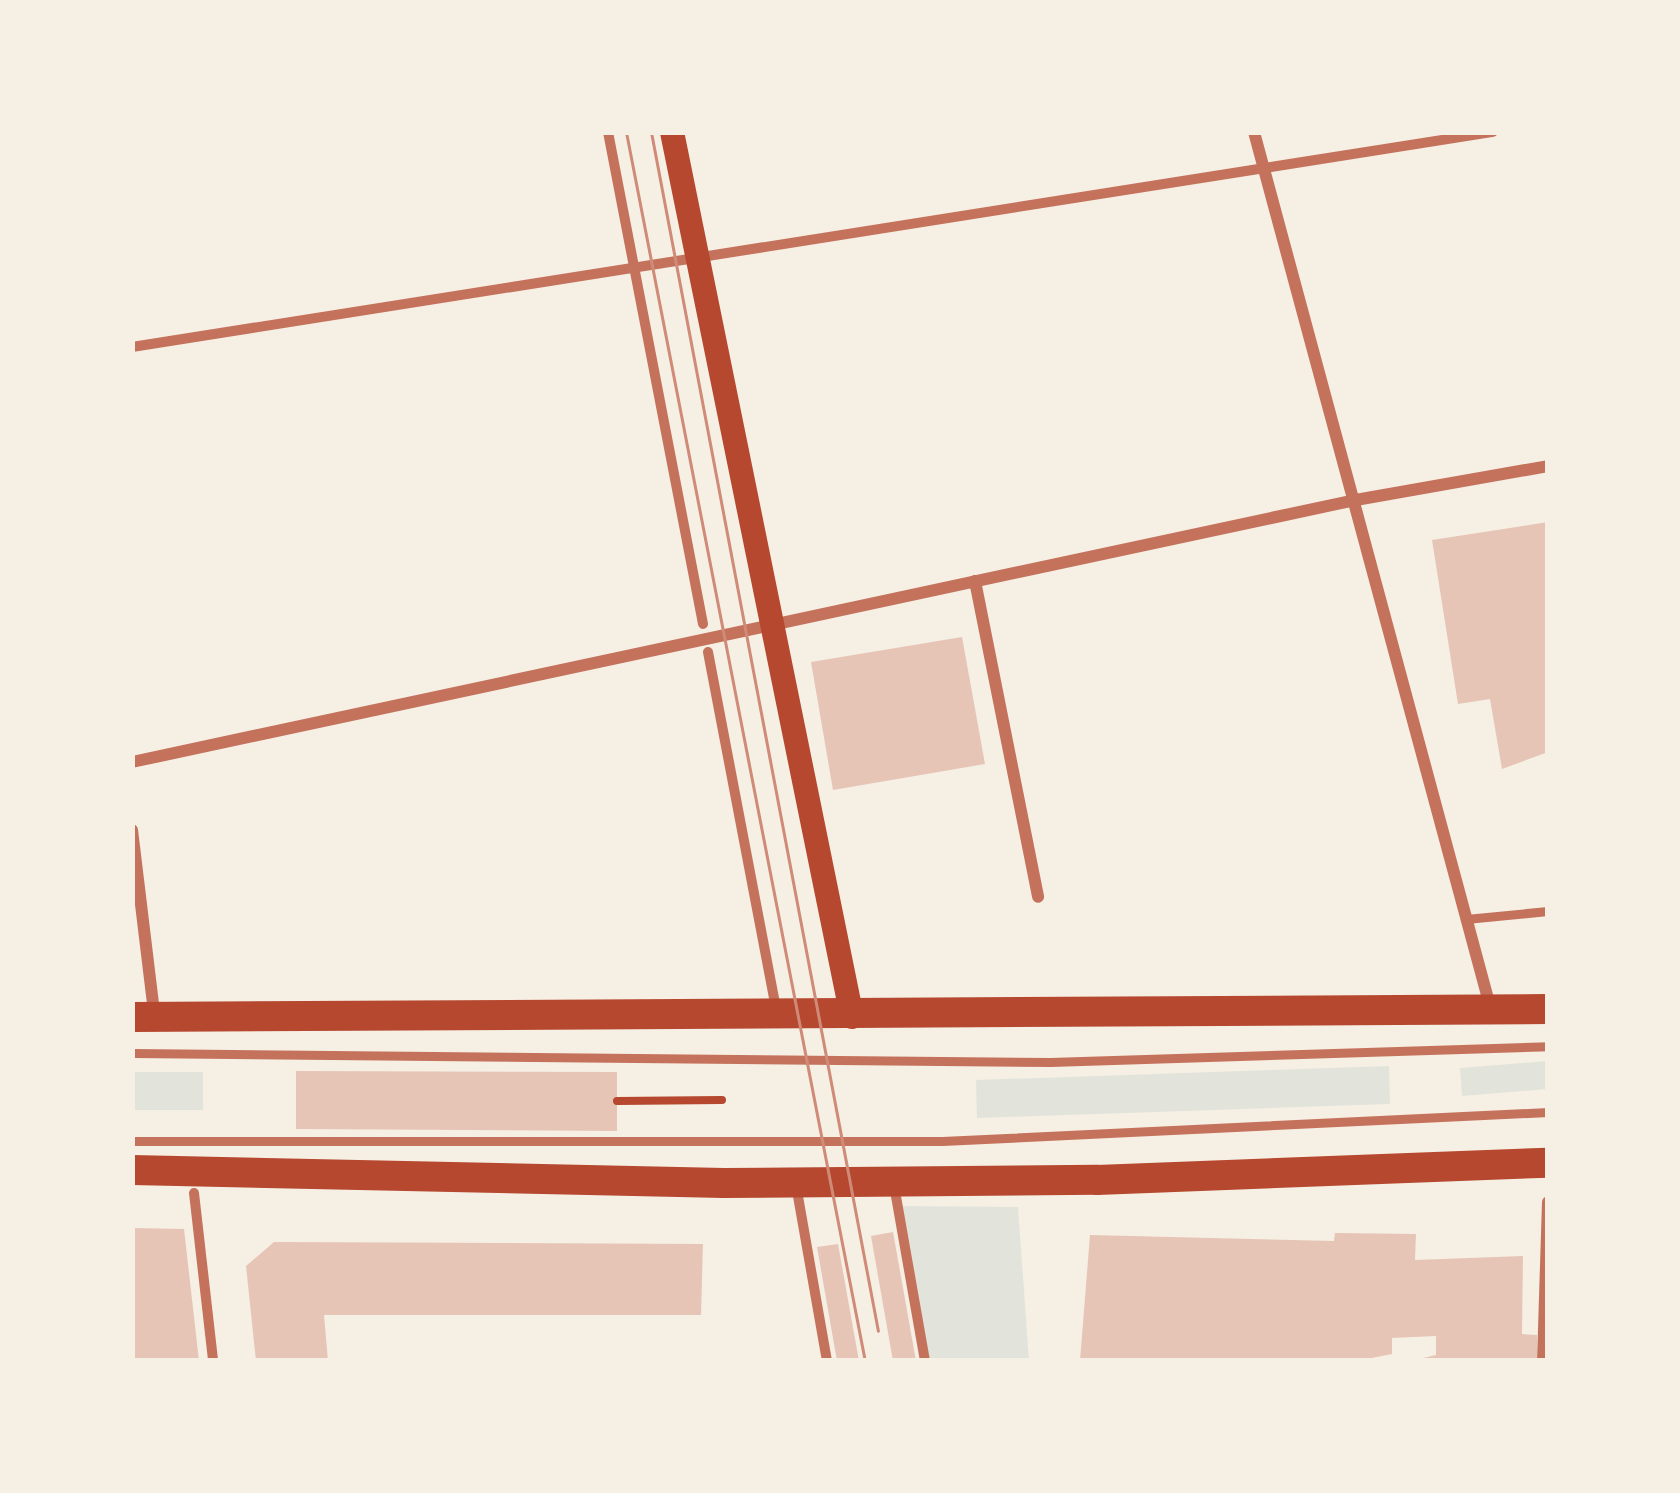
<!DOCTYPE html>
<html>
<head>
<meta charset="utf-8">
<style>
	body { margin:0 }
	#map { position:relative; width:1680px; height:1493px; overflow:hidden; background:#f6efe4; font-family:"Libre Baskerville",serif }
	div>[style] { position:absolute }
	.green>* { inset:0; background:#e2e4dc }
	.building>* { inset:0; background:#e6c5b7 }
	.path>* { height:8px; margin:-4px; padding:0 4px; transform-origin:4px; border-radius:4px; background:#b5482f }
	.service>* { height:9px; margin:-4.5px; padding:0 4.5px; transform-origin:4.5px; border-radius:4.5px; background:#c5725c }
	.pedestrian>* { height:10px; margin:-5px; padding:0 5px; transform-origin:5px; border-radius:5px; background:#c5725c }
	.minor>* { height:12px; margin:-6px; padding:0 6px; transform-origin:6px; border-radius:6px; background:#c5725c }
	.secondary>* { height:24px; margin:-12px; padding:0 12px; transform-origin:12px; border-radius:12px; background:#b5482f }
	.primary>* { height:30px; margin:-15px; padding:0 15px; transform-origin:15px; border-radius:15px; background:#b5482f }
	.tram>* { height:3px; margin:-1.5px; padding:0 1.5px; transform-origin:1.5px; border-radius:1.5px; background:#cf8b77 }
	span { translate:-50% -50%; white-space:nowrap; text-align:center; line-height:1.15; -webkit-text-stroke:12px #f6efe4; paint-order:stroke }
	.frame { position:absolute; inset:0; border:135px solid #f6efe4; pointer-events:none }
</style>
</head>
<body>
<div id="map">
	<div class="green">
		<div style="clip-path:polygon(1548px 1061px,1548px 1089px,1462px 1096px,1460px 1068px)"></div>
		<div style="clip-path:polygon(1389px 1066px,1390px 1104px,977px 1118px,976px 1080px)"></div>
		<div style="clip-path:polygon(132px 1072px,203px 1072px,203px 1110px,132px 1110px)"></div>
		<div style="clip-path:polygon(898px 1206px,1018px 1207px,1029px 1361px,925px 1361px)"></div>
	</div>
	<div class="building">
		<div style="clip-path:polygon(1548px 522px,1548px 752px,1502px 769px,1490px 699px,1458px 704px,1432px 540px)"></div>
		<div style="clip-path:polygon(962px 637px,985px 764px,833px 790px,811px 662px)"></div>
		<div style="clip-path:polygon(296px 1071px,617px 1072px,617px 1131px,296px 1129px)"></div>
		<div style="clip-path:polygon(132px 1228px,184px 1229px,199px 1361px,132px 1361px)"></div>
		<div style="clip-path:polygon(893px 1232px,916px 1361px,893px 1361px,871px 1236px)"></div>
		<div style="clip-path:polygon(1335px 1233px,1416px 1234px,1415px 1260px,1523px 1256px,1522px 1334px,1537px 1335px,1537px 1361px,1410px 1361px,1436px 1355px,1436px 1336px,1392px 1338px,1392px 1354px,1356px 1361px,1080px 1361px,1090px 1235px,1334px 1241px)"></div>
		<div style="clip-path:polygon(274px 1242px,703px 1244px,701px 1315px,324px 1315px,328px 1361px,256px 1361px,246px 1266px)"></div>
		<div style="clip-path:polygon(838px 1244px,859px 1361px,837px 1361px,817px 1247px)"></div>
	</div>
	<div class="path">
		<div style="left:617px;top:1101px;width:105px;rotate:-0.5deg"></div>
	</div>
	<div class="service">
		<div style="left:1466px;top:919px;width:82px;rotate:-5.6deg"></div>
		<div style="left:132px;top:1053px;width:918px;rotate:0.56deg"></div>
		<div style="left:1050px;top:1062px;width:498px;rotate:-1.8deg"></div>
		<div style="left:132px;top:1141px;width:810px"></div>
		<div style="left:942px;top:1141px;width:607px;rotate:-2.74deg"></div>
	</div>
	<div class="pedestrian">
		<div style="left:608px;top:132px;width:501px;rotate:79.07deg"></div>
		<div style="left:132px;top:347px;width:1378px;rotate:-8.98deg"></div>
		<div style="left:708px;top:652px;width:362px;rotate:79.2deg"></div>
		<div style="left:796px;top:1185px;width:179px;rotate:80deg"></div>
		<div style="left:894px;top:1185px;width:179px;rotate:80deg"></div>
		<div style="left:194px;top:1193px;width:169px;rotate:83.5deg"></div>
	</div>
	<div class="minor">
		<div style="left:1254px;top:132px;width:905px;rotate:74.89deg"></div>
		<div style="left:975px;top:581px;width:322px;rotate:78.7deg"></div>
		<div style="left:132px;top:762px;width:1246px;rotate:-12.09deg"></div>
		<div style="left:1350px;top:501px;width:201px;rotate:-10deg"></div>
		<div style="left:132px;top:830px;width:184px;rotate:83.1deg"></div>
		<div style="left:1543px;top:1361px;width:159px;rotate:-88.2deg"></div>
	</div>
	<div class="secondary">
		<div style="left:672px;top:132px;width:903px;rotate:78.5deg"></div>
	</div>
	<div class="primary">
		<div style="left:132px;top:1017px;width:1416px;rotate:-0.32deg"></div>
		<div style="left:132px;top:1170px;width:592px;rotate:1.26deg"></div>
		<div style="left:724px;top:1183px;width:373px;rotate:-0.5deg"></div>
		<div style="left:1097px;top:1180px;width:451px;rotate:-2.2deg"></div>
	</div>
	<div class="tram">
		<div style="left:626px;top:132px;width:1252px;rotate:79deg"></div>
		<div style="left:651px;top:132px;width:1220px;rotate:79.28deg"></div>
	</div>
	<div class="frame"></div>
</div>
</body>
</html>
